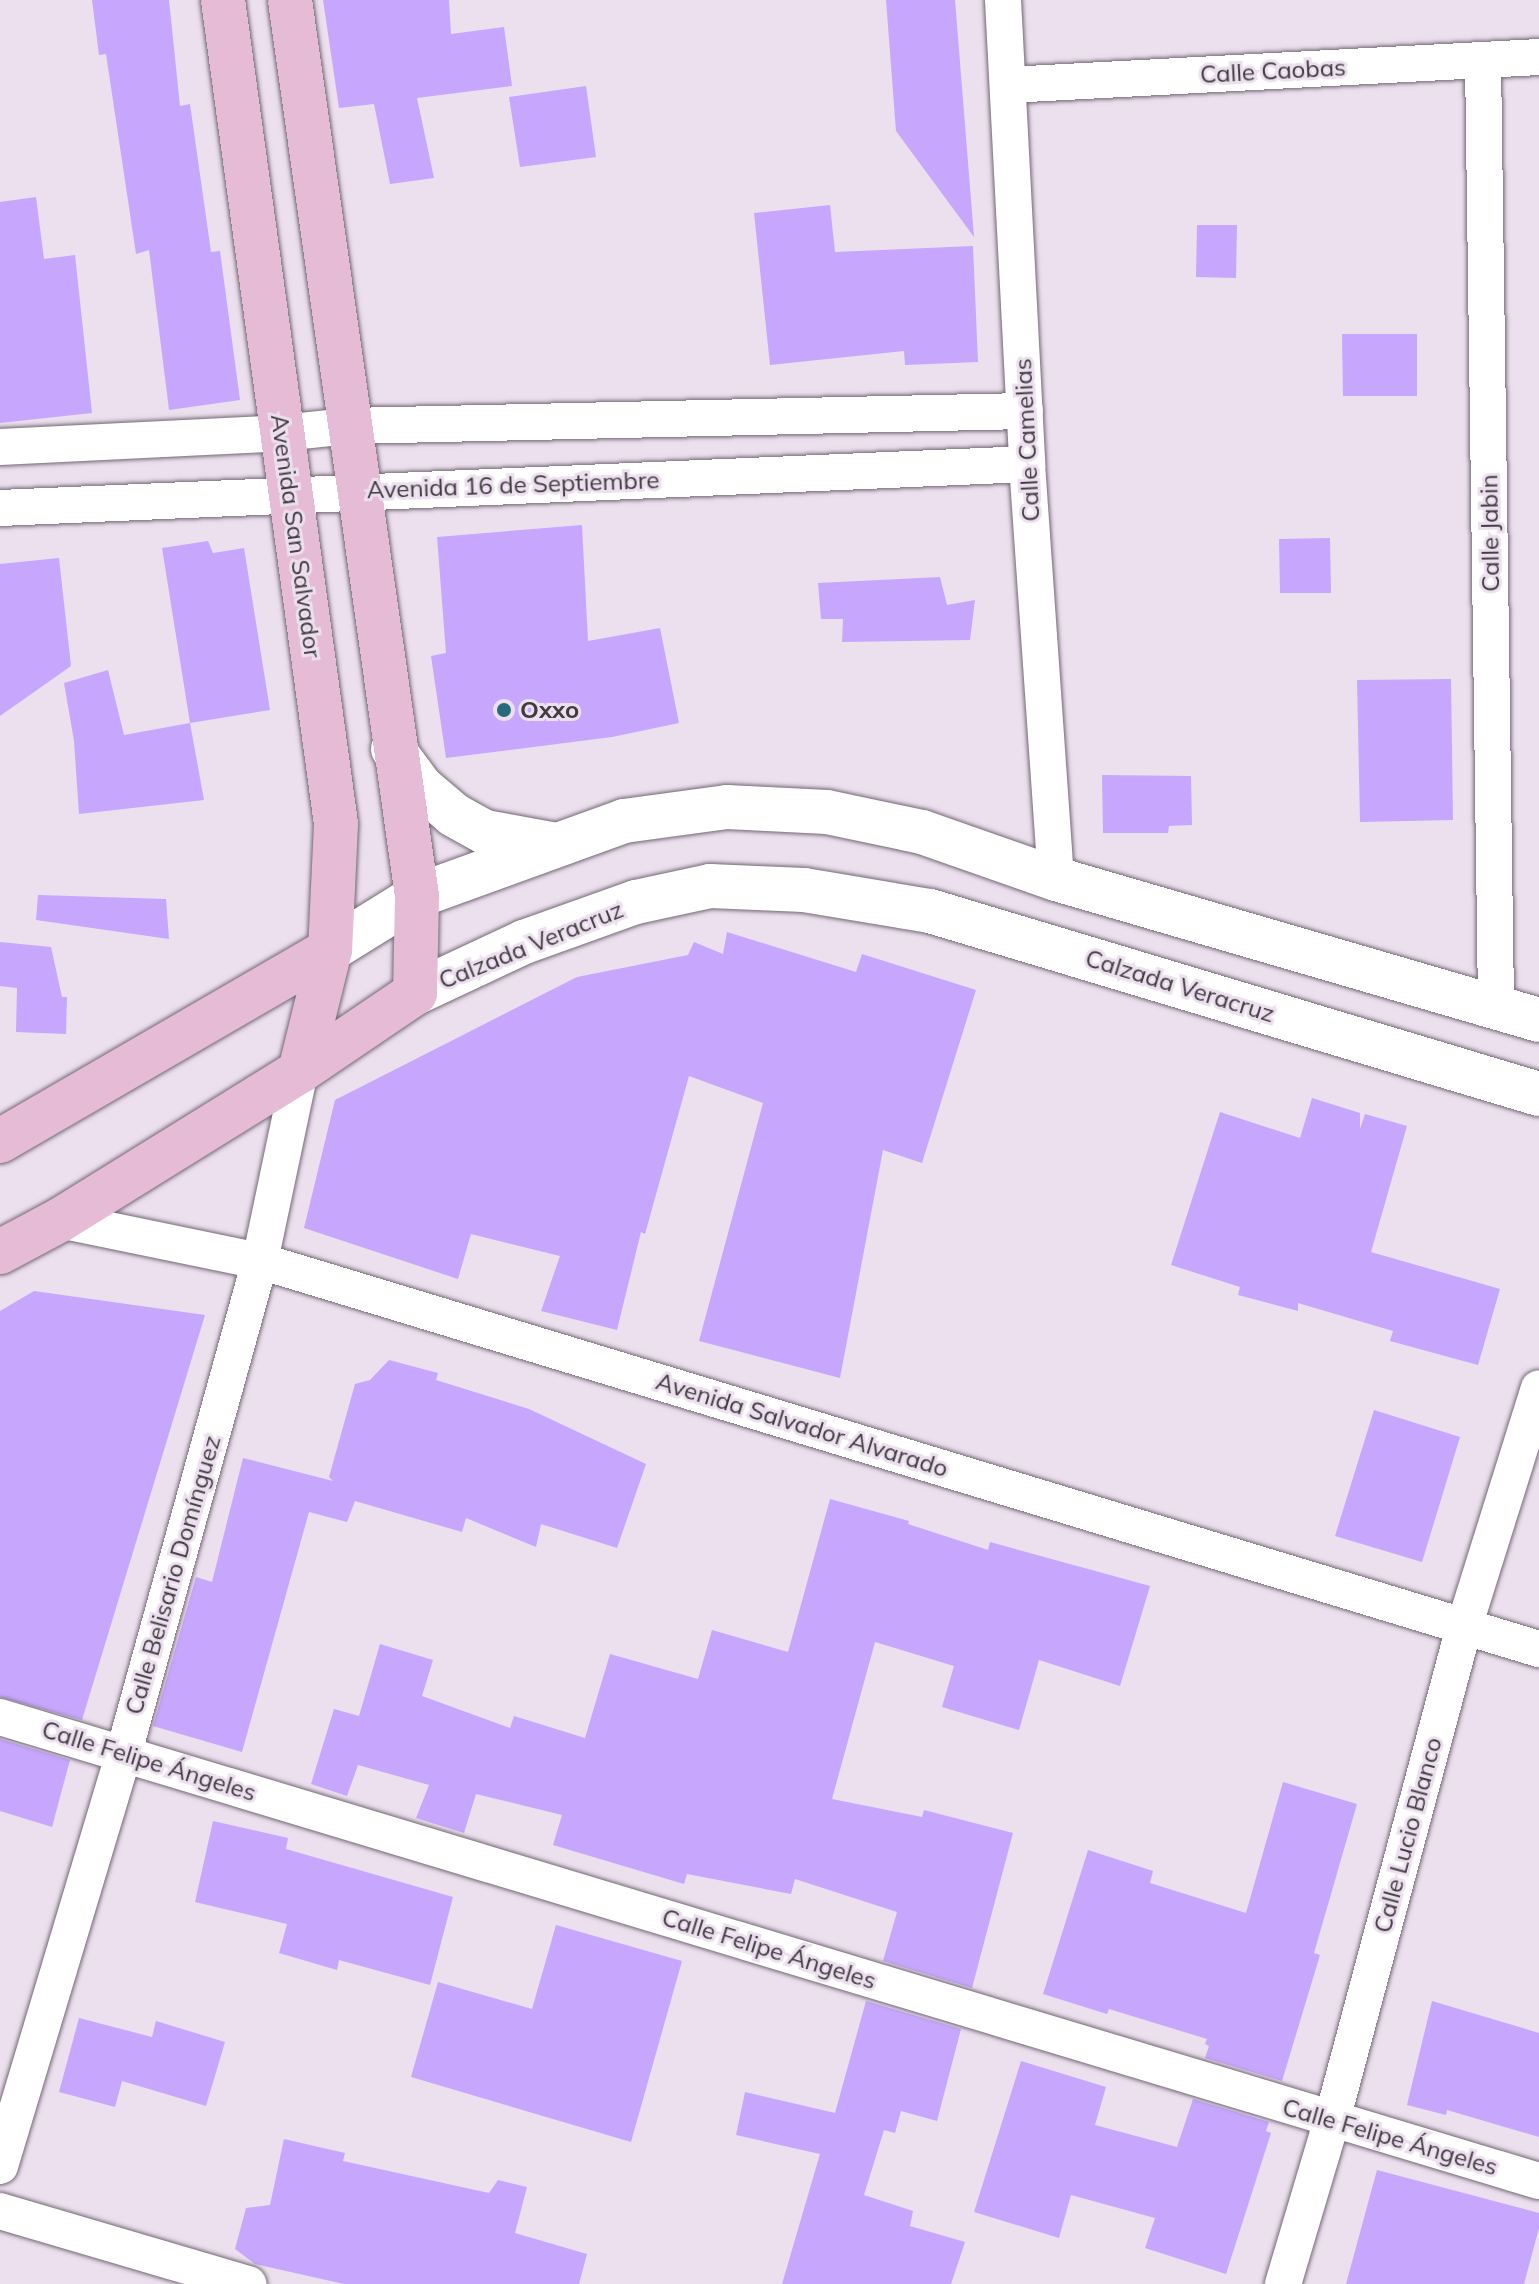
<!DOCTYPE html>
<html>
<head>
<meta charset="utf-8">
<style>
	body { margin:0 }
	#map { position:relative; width:1539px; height:2284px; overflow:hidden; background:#ecdfee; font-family:Mulish,sans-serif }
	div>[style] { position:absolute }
	.building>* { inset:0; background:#c6a7fd }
	.roads { filter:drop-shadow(0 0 2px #736875) drop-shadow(0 0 2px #736875) }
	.street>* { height:36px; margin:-18px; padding:0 18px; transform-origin:18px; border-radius:18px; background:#fff }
	.secondary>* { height:44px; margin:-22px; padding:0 22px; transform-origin:22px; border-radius:22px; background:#fff }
	.primary>* { height:44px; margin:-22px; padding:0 22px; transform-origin:22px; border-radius:22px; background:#e5bbd6 }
	.dots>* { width:22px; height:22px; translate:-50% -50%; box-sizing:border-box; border:4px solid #ecdfee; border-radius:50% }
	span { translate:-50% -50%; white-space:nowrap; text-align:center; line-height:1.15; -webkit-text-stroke:6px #ecdfee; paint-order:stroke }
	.street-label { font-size:24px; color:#403b41 }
	.poi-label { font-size:24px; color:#403b41; font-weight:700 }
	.left { translate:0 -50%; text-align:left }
</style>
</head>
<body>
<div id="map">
	<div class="building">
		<div style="clip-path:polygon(92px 0,169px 0,180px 106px,190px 104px,211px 252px,220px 251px,240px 400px,169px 410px,149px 250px,136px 254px,106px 54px,99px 55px)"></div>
		<div style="clip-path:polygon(323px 0,449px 0,451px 34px,504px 27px,512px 86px,417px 98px,434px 178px,390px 184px,374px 104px,339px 108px)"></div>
		<div style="clip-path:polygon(886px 0,955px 0,974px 237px,896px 131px)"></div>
		<div style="clip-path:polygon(586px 86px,596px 157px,520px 167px,509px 97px)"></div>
		<div style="clip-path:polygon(36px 197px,44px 259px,75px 255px,92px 413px,0 423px,0 202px)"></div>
		<div style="clip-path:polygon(830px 205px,835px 252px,973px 246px,978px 362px,905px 365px,904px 351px,770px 365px,754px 213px)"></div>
		<div style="clip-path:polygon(1197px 225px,1237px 225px,1236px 278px,1196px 277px)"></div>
		<div style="clip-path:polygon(1342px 334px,1417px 334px,1417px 396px,1343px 396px)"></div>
		<div style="clip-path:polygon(582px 525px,588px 641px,660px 628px,679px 723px,612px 737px,446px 758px,431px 656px,446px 653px,437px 537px)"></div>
		<div style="clip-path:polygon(1330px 538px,1331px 593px,1280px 593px,1279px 539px)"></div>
		<div style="clip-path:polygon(208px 541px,213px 553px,244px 548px,270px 710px,190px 723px,162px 548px)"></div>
		<div style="clip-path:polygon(59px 558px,71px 666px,0 716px,0 564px)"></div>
		<div style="clip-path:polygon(940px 577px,947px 605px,975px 600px,970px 640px,842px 642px,843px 619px,821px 619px,818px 583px)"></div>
		<div style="clip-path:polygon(108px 670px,124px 735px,190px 723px,204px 800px,79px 814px,74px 741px,64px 683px)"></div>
		<div style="clip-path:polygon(1451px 679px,1453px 820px,1360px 822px,1357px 680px)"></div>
		<div style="clip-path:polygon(1102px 775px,1191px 776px,1192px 825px,1169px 826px,1168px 833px,1103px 833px)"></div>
		<div style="clip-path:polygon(38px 895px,166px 899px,169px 939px,36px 920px)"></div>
		<div style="clip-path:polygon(727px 932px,856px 972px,862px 954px,976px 990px,922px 1163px,883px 1150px,840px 1378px,699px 1341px,763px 1103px,689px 1076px,645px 1234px,641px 1232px,617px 1330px,541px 1311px,560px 1256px,471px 1234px,458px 1279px,304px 1228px,335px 1100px,577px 977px,688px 955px,694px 942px,723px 954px)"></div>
		<div style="clip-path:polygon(0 942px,51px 947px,62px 997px,67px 997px,66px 1034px,16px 1032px,17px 988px,0 986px)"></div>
		<div style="clip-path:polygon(1312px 1098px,1360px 1113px,1360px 1129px,1365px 1114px,1407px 1126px,1371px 1252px,1500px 1289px,1478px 1365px,1390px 1341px,1393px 1331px,1298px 1303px,1298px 1311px,1238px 1295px,1240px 1287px,1171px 1265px,1220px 1112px,1300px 1138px)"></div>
		<div style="clip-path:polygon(34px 1291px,205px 1315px,82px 1720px,0 1697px,0 1311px)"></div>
		<div style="clip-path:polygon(389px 1360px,438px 1373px,436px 1380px,529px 1409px,646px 1464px,617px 1548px,541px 1524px,536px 1547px,466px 1518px,462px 1532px,355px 1501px,347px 1522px,309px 1512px,242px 1752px,153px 1726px,196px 1577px,212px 1582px,243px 1458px,333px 1481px,329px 1477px,355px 1384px,370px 1380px)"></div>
		<div style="clip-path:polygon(1374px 1410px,1460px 1437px,1422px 1562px,1335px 1536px)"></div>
		<div style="clip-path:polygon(830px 1499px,909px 1521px,908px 1524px,988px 1550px,990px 1542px,1150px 1586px,1120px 1686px,1039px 1660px,1019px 1730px,942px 1707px,954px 1666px,875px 1642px,832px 1799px,922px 1817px,924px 1810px,1013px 1833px,972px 1988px,883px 1961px,897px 1912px,795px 1879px,791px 1894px,687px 1874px,684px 1884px,553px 1845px,562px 1815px,476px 1794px,464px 1833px,416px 1818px,429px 1785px,358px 1765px,347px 1796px,311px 1784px,334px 1709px,359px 1716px,380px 1644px,433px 1660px,422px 1696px,510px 1728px,514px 1716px,585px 1738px,610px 1654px,698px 1679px,712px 1630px,788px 1652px)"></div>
		<div style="clip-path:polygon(0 1739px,70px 1760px,52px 1827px,0 1811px)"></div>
		<div style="clip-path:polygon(1283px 1782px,1357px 1804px,1314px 1953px,1320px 1955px,1282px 2081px,1205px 2058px,1209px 2046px,1205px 2044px,1207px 2039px,1109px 2009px,1107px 2014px,1043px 1994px,1088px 1850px,1153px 1871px,1150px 1883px,1246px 1913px)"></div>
		<div style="clip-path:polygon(213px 1821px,288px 1838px,286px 1849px,453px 1897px,430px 1985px,339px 1960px,337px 1970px,279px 1953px,287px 1924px,195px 1902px)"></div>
		<div style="clip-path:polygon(556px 1925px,682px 1961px,631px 2142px,411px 2077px,438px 1982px,532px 2009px)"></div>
		<div style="clip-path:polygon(866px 2001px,961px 2029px,937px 2121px,901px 2111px,895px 2133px,884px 2130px,864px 2195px,913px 2211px,910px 2226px,965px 2242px,951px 2284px,782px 2284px,820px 2154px,736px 2135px,745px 2092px,835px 2113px)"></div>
		<div style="clip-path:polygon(1432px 2001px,1539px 2033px,1539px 2137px,1447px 2110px,1446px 2115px,1407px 2105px)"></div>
		<div style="clip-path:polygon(79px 2018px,152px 2037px,156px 2021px,225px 2042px,206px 2106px,122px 2081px,115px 2107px,59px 2092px)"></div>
		<div style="clip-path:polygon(1021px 2061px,1106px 2087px,1095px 2125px,1177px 2147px,1193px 2099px,1269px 2122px,1266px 2131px,1271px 2133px,1226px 2274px,1145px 2248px,1155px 2218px,1071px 2195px,1059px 2238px,974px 2212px)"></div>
		<div style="clip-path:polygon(284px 2139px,345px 2153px,343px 2161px,489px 2193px,498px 2180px,527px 2187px,515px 2233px,587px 2254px,579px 2284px,344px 2284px,255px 2264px,235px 2249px,246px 2208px,270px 2205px)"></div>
		<div style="clip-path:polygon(1377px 2170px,1539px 2213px,1539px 2228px,1524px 2284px,1346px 2284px)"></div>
	</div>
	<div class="roads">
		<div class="street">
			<div style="left:1003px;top:0;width:465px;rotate:87deg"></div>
			<div style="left:1027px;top:464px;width:416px;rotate:86deg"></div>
			<div style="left:1483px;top:60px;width:946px;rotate:89.21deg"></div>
			<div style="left:1008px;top:85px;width:532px;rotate:-3.02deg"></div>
			<div style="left:0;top:447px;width:282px;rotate:-2.8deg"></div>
			<div style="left:282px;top:433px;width:67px;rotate:-6deg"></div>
			<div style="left:349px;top:426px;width:676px;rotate:-1.27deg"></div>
			<div style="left:0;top:508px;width:1028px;rotate:-2.45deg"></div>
			<div style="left:60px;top:1220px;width:204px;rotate:11.6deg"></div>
			<div style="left:260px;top:1261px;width:1337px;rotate:16.88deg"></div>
			<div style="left:0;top:1717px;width:1607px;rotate:16.78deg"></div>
			<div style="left:0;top:2166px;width:432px;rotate:-73.3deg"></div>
			<div style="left:124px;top:1752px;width:509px;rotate:-74.52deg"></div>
			<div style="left:260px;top:1261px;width:194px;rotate:-78.1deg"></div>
			<div style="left:0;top:2211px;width:259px;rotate:16.4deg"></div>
			<div style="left:1283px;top:2284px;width:171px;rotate:-73.4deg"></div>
			<div style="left:1332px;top:2120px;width:510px;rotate:-75.01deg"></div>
			<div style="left:1464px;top:1627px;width:250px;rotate:-72.6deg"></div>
		</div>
		<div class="secondary">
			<div style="left:393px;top:749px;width:47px;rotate:53.6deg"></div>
			<div style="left:421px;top:787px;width:43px;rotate:40.3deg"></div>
			<div style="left:454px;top:815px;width:35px;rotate:29deg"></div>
			<div style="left:485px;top:832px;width:72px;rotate:10.4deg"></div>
			<div style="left:330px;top:950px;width:102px;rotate:-31.8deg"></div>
			<div style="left:417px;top:896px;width:220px;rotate:-19.9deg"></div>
			<div style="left:624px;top:821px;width:104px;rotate:-7.7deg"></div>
			<div style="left:727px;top:807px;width:100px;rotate:2.9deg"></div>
			<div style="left:827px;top:812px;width:97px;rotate:11.9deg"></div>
			<div style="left:922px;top:832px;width:142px;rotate:19.3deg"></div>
			<div style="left:1056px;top:879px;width:503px;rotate:16.27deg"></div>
			<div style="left:415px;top:993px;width:120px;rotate:-25.1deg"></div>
			<div style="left:524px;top:942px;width:119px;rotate:-19.7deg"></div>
			<div style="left:636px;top:902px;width:76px;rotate:-12.2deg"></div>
			<div style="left:710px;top:886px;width:94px;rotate:2.4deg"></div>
			<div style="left:804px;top:890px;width:128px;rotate:9.5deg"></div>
			<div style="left:930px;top:911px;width:636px;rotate:16.73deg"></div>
		</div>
		<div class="primary">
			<div style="left:223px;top:0;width:832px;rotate:82.19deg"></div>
			<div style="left:336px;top:824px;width:126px;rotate:92.7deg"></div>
			<div style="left:330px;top:950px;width:125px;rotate:103.9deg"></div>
			<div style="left:0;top:1141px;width:381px;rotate:-30.1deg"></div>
			<div style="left:0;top:1252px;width:68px;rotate:-28.1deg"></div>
			<div style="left:60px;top:1220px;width:282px;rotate:-31.8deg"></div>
			<div style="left:300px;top:1071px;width:139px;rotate:-34.1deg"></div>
			<div style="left:415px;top:993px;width:97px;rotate:-88.8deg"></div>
			<div style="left:417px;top:896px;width:905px;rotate:-98.07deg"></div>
		</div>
	</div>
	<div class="dots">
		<div style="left:504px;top:710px;background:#266a7b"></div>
	</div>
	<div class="street-label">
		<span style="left:1273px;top:71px;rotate:-3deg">Calle Caobas</span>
		<span style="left:1027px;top:440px;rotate:-93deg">Calle Camelias</span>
		<span style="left:513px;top:485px;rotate:-2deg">Avenida 16 de Septiembre</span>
		<span style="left:1490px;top:533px;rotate:-91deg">Calle Jabin</span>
		<span style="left:296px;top:536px;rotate:82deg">Avenida San Salvador</span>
		<span style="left:531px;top:945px;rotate:-22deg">Calzada Veracruz</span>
		<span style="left:1180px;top:986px;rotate:17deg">Calzada Veracruz</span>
		<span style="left:802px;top:1425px;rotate:17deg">Avenida Salvador Alvarado</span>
		<span style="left:173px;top:1575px;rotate:-74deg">Calle Belisario Domínguez</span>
		<span style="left:149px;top:1761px;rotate:17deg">Calle Felipe Ángeles</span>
		<span style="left:1408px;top:1835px;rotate:-75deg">Calle Lucio Blanco</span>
		<span style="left:769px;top:1949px;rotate:17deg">Calle Felipe Ángeles</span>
		<span style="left:1390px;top:2137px;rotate:16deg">Calle Felipe Ángeles</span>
	</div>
	<div class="poi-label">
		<span class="left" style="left:520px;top:710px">Oxxo</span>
	</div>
</div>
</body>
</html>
